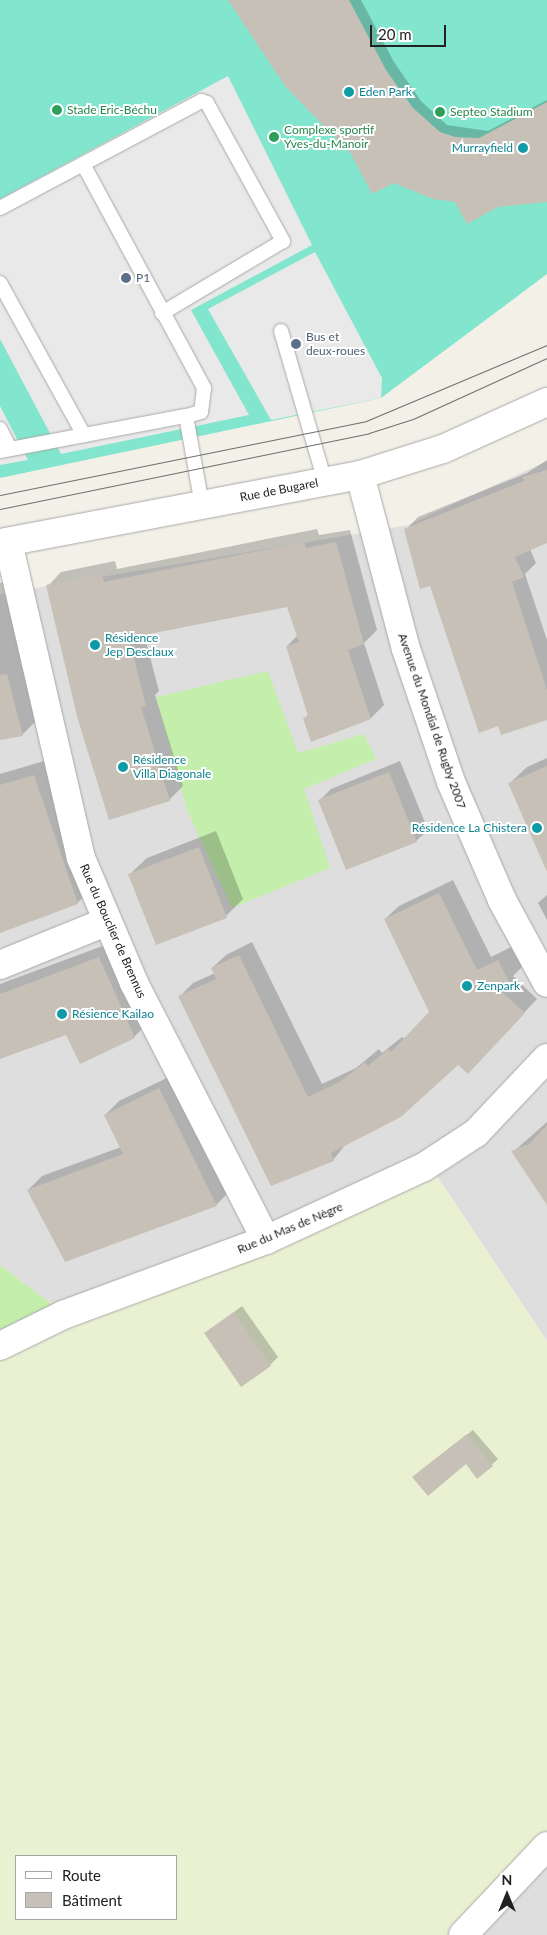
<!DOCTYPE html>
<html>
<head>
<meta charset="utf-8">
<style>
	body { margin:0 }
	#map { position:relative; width:547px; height:1935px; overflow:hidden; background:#f2f0e7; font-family:Lato,sans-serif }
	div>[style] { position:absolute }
	.residential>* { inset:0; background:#dfdede }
	.farmland>* { inset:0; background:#eaf1d2 }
	.grass>* { inset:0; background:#c3eeab }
	.pitch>* { inset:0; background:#82e5cd }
	.parking>* { inset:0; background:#e9e9e9 }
	.shadow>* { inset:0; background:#0003 }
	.building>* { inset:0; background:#c7c0b6 }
	.roads { filter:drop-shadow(0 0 1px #a8a8a8) drop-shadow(0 0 1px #a8a8a8) }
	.service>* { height:14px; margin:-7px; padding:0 7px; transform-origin:7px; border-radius:7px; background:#fff }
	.minor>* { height:28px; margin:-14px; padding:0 14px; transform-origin:14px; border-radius:14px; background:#fff }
	.tram>* { height:1px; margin:-0.5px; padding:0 0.5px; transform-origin:0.5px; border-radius:0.5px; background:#6f6f6f }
	.dots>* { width:14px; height:14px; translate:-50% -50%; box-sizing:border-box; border:2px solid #fff; border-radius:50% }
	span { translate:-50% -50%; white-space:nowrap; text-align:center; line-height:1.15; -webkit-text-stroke:4px #fff; paint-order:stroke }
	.culture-label { font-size:12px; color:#0d838f }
	.left { translate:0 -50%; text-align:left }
	.right { translate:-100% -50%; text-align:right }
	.leisure-label { font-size:12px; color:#27864d }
	.service-label { font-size:12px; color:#4e5e75 }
	.street-label { font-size:12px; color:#212121 }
	.legend { position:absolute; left:15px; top:1855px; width:162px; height:65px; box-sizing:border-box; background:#fff; border:1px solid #a6a6a6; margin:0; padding:6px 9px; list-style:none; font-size:15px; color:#212121 }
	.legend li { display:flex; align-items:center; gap:10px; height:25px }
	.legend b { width:25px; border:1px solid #a6a6a6 }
	.north { position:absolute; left:482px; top:1870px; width:50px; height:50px; -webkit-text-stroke:4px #fff; paint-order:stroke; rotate:0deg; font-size:14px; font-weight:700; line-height:20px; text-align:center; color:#212121 }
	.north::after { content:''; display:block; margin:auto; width:18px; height:22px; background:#212121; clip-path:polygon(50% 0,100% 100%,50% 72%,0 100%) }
	.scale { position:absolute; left:370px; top:25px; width:76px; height:22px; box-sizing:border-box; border:2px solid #212121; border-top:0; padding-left:6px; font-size:15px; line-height:18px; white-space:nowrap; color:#212121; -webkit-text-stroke:4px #fff; paint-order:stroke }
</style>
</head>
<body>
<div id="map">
	<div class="residential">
		<div style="clip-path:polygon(547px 461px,547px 1341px,437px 1176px,66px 1327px,58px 1309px,0 1265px,0 594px,408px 525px)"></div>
		<div style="clip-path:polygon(547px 1836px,547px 1935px,449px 1935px)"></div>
	</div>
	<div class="farmland">
		<div style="clip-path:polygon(evenodd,437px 1176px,547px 1341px,547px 1836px,449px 1935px,0 1935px,0 1357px,437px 1176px,16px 1856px,176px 1856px,176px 1919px,16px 1919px,16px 1856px)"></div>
	</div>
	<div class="grass">
		<div style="clip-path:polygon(268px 671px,298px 753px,364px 734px,376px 759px,304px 789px,330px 868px,232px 908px,187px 810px,156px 697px)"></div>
		<div style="clip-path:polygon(0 1265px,58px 1309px,0 1346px)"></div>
	</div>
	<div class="pitch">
		<div style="clip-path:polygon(0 0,547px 0,547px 274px,381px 398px,0 478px)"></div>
	</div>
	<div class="parking">
		<div style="clip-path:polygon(228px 76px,312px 245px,191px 310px,249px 415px,61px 454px,0 339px,0 199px)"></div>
		<div style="clip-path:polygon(315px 252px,382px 378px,381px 398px,271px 420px,208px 309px)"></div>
		<div style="clip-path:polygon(0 406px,28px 460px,0 465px)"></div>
	</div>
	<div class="shadow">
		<div style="clip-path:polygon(231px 0,361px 0,394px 62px,421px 101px,447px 125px,488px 131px,547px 100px,547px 200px,456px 201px,352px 154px,286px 85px)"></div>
		<div style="clip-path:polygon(547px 460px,547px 541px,530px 549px,536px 563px,525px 574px,547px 640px,547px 719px,431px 585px,406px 530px,418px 517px,527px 473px)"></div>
		<div style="clip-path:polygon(317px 529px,319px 535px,350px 530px,377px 630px,364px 643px,384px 705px,371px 718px,305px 718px,309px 714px,287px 646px,298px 635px,288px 606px,144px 634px,159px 691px,155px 695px,183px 786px,169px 800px,48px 586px,61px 572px,115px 561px,117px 569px)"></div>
		<div style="clip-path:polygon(4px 582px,36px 721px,22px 735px,0 739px,0 583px)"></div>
		<div style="clip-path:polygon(547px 758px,547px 869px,510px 783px,527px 767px)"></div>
		<div style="clip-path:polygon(51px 759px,94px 887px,77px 903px,0 932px,0 774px)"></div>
		<div style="clip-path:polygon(400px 761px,428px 830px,416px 841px,320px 800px,331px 789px)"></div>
		<div style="clip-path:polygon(216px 831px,243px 899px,226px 916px,129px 875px,147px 858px)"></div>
		<div style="clip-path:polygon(453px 880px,491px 957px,511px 947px,522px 967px,513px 976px,537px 999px,481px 1058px,458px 1064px,346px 1144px,333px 1160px,180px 996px,193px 983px,215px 973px,212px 968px,226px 955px,252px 942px,322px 1084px,356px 1068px,379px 1049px,382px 1053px,402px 1037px,405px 1039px,430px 1012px,385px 919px,399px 906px)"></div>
		<div style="clip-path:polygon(547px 895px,547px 920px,538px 903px)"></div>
		<div style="clip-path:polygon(116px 941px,151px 1020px,134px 1037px,66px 1033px,0 1058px,0 984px)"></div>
		<div style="clip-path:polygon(173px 1075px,230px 1191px,216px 1205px,28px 1190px,42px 1176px,121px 1147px,105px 1115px,119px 1101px)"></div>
		<div style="clip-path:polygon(547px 1122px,547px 1203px,513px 1152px)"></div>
		<div style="clip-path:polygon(242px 1306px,278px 1357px,270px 1365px,206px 1333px)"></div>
		<div style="clip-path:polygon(473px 1430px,498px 1459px,478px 1477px,466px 1463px,414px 1477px)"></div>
	</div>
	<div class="building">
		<div style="clip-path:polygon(228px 0,349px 0,386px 70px,413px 108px,440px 132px,455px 137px,479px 138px,547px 102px,547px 202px,498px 207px,467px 224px,455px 202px,433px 199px,394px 183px,372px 194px,351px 154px,285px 86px)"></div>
		<div style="clip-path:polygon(547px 470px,547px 543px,515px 557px,524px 577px,512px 582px,547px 690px,547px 720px,501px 735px,498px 726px,479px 733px,430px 586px,420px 589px,404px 529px,524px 481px,522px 477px)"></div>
		<div style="clip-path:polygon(304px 542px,306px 548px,336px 542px,364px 644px,348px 650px,371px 719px,311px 742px,303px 718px,308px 716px,286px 646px,299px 642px,287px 607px,129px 638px,146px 706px,141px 707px,170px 801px,109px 820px,78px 720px,46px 585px,102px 574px,104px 582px)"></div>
		<div style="clip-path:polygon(7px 674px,23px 736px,0 740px,0 675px)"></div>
		<div style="clip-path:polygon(547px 766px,547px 872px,508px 783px)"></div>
		<div style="clip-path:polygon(389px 772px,417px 842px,346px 870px,318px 800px)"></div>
		<div style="clip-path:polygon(34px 775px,78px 904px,0 933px,0 785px)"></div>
		<div style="clip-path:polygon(199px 847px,227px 918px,156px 945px,128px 874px)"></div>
		<div style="clip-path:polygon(439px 893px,477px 970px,498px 960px,509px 982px,501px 991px,525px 1013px,468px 1074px,458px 1065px,401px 1117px,331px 1153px,334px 1161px,271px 1186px,178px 996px,216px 979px,211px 968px,239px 955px,308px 1097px,341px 1081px,365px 1062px,368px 1066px,388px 1049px,391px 1052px,429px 1012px,384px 919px)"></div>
		<div style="clip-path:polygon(99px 957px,135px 1038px,80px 1064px,66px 1035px,0 1059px,0 994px)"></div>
		<div style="clip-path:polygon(159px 1088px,217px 1206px,65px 1262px,27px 1190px,123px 1154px,104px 1115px)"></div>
		<div style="clip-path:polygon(547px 1125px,547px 1205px,511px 1151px,529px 1144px)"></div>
		<div style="clip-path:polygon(234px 1312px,271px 1366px,241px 1387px,204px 1333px)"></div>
		<div style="clip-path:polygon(467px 1434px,493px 1466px,477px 1479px,466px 1464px,428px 1496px,412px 1477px)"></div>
	</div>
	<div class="roads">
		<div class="service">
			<div style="left:83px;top:164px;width:255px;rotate:61.6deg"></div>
			<div style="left:204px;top:388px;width:24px;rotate:97deg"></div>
			<div style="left:201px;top:412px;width:16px;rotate:165deg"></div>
			<div style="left:0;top:208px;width:228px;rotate:-28deg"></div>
			<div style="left:201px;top:101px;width:6px;rotate:18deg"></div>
			<div style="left:207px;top:103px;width:158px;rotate:61.2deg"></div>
			<div style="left:283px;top:241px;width:141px;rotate:149.2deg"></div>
			<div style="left:0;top:283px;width:174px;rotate:61.1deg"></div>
			<div style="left:281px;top:331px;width:156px;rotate:73.7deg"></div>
			<div style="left:0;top:429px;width:22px;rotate:63deg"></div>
			<div style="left:0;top:451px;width:189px;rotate:-10.7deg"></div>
			<div style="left:186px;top:416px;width:90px;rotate:79.8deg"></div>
		</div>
		<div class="minor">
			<div style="left:360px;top:475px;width:180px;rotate:75.2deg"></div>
			<div style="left:406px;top:649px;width:140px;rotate:71.3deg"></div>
			<div style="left:451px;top:782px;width:129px;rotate:66.6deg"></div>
			<div style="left:502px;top:900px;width:94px;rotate:61.5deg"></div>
			<div style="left:8px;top:542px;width:324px;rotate:77deg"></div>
			<div style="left:81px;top:858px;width:136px;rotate:67deg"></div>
			<div style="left:134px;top:983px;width:289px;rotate:62.8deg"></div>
			<div style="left:0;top:543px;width:366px;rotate:-10.7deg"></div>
			<div style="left:360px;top:475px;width:87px;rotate:-17.4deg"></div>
			<div style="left:443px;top:449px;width:114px;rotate:-24.3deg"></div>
			<div style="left:0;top:965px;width:114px;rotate:-22.1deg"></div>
			<div style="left:0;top:1346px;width:70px;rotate:-26.2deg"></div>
			<div style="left:63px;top:1315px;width:216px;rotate:-20.3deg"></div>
			<div style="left:266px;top:1240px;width:174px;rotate:-24.8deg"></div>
			<div style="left:424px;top:1167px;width:62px;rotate:-33.2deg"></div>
			<div style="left:476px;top:1133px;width:103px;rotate:-46.6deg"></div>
			<div style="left:463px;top:1935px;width:122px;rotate:-46.7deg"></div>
		</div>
	</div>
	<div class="tram">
		<div style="left:0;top:495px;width:373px;rotate:-11.4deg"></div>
		<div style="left:366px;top:421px;width:196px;rotate:-22.8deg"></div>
		<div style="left:0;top:509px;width:377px;rotate:-11.6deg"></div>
		<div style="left:369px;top:433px;width:46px;rotate:-17.7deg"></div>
		<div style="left:413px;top:419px;width:147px;rotate:-24.5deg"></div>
	</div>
	<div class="dots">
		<div style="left:349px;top:92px;background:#0f9aa8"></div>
		<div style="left:57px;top:110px;background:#2e9e5b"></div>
		<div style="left:440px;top:112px;background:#2e9e5b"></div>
		<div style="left:274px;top:137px;background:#2e9e5b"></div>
		<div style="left:523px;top:148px;background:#0f9aa8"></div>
		<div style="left:126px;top:278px;background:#5c6f8a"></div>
		<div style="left:296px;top:344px;background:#5c6f8a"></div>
		<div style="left:95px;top:645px;background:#0f9aa8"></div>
		<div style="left:123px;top:767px;background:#0f9aa8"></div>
		<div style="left:537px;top:828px;background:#0f9aa8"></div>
		<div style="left:467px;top:986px;background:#0f9aa8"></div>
		<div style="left:62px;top:1014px;background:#0f9aa8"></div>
	</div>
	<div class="culture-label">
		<span class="left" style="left:359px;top:92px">Eden Park</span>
		<span class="right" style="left:513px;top:148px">Murrayfield</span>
		<span class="left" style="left:105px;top:645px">Résidence<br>Jep Desclaux</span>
		<span class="left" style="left:133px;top:767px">Résidence<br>Villa Diagonale</span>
		<span class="right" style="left:527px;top:828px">Résidence La Chistera</span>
		<span class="left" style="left:477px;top:986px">Zenpark</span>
		<span class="left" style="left:72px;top:1014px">Résience Kailao</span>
	</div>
	<div class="leisure-label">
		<span class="left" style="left:67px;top:110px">Stade Eric-Béchu</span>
		<span class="left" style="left:450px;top:112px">Septeo Stadium</span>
		<span class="left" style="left:284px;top:137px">Complexe sportif<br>Yves-du-Manoir</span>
	</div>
	<div class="service-label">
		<span class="left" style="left:136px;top:278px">P1</span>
		<span class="left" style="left:306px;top:344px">Bus et<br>deux-roues</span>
	</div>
	<div class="street-label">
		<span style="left:279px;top:490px;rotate:-11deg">Rue de Bugarel</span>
		<span style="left:432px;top:721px;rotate:71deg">Avenue du Mondial de Rugby 2007</span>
		<span style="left:113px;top:931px;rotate:66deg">Rue du Bouclier de Brennus</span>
		<span style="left:290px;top:1228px;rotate:-23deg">Rue du Mas de Nègre</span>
	</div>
	<ul class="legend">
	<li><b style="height:6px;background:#fff"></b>Route</li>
	<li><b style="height:14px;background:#c7c0b6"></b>Bâtiment</li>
	</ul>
	<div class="north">N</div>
	<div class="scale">20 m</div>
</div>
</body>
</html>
